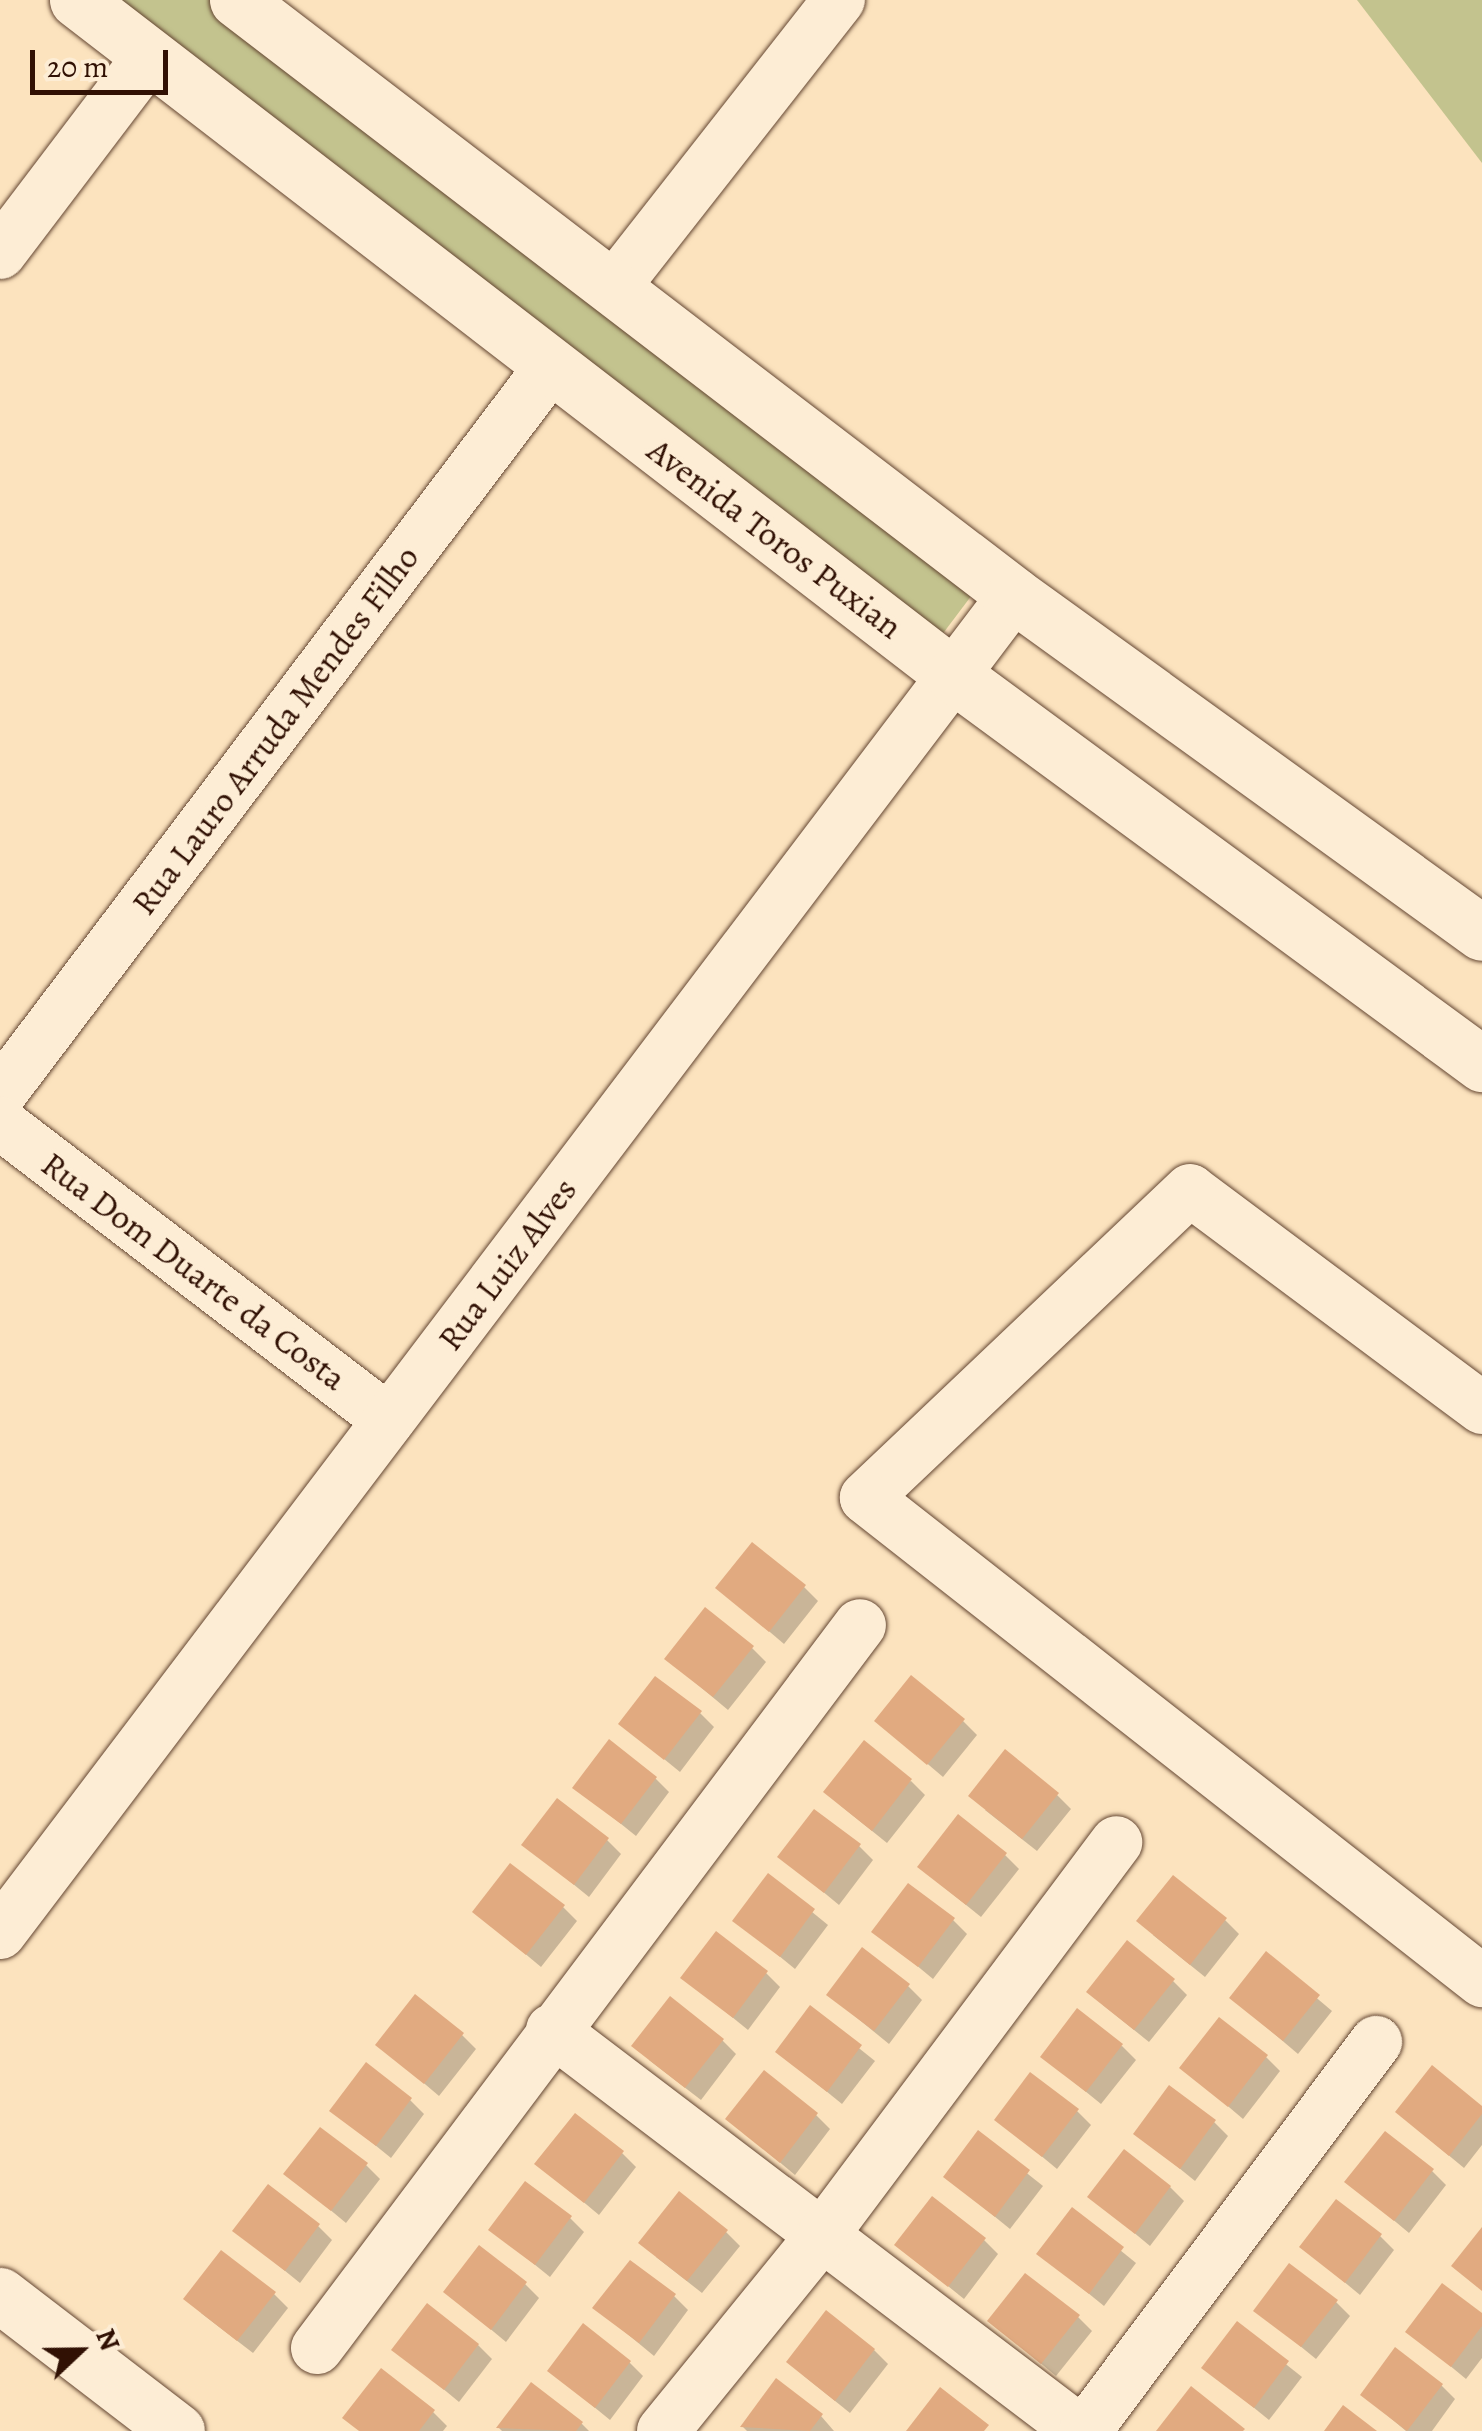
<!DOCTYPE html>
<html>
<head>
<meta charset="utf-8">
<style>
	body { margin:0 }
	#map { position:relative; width:1482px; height:2431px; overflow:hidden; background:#fce3be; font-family:Alegreya,serif }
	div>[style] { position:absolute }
	.green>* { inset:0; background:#c3c38e }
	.shadow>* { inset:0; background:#0003 }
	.building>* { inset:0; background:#e1aa80 }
	.roads { filter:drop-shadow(0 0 2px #644632) drop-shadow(0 0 2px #644632) }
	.minor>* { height:52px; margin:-26px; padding:0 26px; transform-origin:26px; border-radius:26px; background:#fdedd5 }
	.tertiary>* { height:55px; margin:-27.5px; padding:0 27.5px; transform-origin:27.5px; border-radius:27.5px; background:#fdedd5 }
	.secondary>* { height:55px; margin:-27.5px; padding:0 27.5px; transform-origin:27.5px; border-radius:27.5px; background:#fdedd5 }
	span { translate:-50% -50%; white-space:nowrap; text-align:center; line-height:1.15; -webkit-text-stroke:8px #fdedd5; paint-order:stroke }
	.street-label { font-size:35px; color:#311104 }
	.north { position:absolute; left:30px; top:2301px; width:100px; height:100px; -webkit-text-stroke:8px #fdedd5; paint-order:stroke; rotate:68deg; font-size:28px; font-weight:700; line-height:40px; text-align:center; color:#311104 }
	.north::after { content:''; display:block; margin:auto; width:35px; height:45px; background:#311104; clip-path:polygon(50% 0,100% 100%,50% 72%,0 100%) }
	.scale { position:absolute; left:30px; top:50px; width:138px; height:45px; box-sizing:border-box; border:5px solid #311104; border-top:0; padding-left:12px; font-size:30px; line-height:35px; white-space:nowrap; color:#311104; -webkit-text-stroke:8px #fdedd5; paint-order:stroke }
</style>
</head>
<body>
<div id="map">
	<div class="green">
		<div style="clip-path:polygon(95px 0,214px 0,978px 587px,938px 640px)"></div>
		<div style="clip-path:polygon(1357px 0,1482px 0,1482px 163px)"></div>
	</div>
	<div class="shadow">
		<div style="clip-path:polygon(804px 1587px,818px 1601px,784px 1644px,718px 1588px)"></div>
		<div style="clip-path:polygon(752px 1648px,766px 1662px,728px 1710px,667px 1659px)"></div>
		<div style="clip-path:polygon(700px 1713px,714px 1727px,680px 1772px,621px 1724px)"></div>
		<div style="clip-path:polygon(877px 1721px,963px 1721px,977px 1735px,943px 1777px)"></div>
		<div style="clip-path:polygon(655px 1778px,669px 1792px,636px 1836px,575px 1787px)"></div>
		<div style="clip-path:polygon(911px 1781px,925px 1795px,887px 1843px,841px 1806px)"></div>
		<div style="clip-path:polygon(1057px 1795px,1071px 1809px,1037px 1851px,985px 1810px)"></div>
		<div style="clip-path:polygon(607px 1840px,621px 1854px,589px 1897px,524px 1844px)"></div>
		<div style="clip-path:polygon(859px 1846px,873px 1860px,839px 1905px,781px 1857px)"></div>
		<div style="clip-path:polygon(1005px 1855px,1019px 1869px,981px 1917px,935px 1880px)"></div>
		<div style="clip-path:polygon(768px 1876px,828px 1925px,795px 1969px,735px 1920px)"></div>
		<div style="clip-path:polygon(563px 1907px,577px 1921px,541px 1967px,475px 1912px)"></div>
		<div style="clip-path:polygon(953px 1920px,967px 1934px,933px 1979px,875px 1931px)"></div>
		<div style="clip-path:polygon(1225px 1920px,1239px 1934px,1205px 1977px,1153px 1935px)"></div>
		<div style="clip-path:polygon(1266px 1955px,1332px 2011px,1298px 2054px,1232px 1998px)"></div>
		<div style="clip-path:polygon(766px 1973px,780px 1987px,748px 2030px,684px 1978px)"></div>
		<div style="clip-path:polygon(1173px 1981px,1187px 1995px,1149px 2042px,1103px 2005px)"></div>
		<div style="clip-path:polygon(908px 1986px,922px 2000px,889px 2044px,829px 1995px)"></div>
		<div style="clip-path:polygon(810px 2009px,875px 2061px,842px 2104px,778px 2052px)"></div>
		<div style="clip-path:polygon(462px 2035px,476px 2049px,439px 2096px,379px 2045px)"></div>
		<div style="clip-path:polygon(722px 2040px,736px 2054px,701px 2100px,649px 2060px)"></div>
		<div style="clip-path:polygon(1122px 2046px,1136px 2060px,1101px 2104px,1043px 2057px)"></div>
		<div style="clip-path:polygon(1266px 2057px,1280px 2071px,1243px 2119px,1183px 2068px)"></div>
		<div style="clip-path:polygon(410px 2100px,424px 2114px,391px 2158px,333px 2111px)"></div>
		<div style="clip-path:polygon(1482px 2109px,1482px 2145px,1464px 2168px,1412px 2125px)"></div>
		<div style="clip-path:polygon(1077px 2111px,1091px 2125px,1057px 2169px,998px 2120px)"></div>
		<div style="clip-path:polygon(816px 2115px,830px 2129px,795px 2175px,728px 2119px)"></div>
		<div style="clip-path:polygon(1214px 2122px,1228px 2136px,1195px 2181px,1136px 2133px)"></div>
		<div style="clip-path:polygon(978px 2134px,1043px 2186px,1010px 2229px,946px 2177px)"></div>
		<div style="clip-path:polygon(622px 2153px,636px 2167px,599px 2215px,538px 2164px)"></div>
		<div style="clip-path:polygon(366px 2165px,380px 2179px,346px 2223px,287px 2174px)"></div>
		<div style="clip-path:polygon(1432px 2171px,1446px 2185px,1409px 2233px,1348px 2182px)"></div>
		<div style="clip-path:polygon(1170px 2187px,1184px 2201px,1150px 2246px,1091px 2197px)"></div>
		<div style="clip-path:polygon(1072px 2211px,1136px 2263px,1104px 2306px,1040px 2254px)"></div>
		<div style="clip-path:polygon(570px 2218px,584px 2232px,550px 2277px,492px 2230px)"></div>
		<div style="clip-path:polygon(318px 2226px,332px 2240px,300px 2283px,236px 2231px)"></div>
		<div style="clip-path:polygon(726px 2232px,740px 2246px,702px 2293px,656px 2257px)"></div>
		<div style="clip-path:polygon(1380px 2236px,1394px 2250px,1360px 2295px,1302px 2247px)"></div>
		<div style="clip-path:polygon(984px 2240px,998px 2254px,964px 2299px,897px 2245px)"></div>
		<div style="clip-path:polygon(525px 2284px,539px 2298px,506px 2342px,446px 2292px)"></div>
		<div style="clip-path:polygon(274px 2294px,288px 2308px,253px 2353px,201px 2313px)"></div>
		<div style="clip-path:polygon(674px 2296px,688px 2310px,654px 2356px,596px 2308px)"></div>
		<div style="clip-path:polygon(1336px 2302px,1350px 2316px,1316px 2359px,1256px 2310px)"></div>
		<div style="clip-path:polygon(1482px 2316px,1482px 2358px,1466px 2379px,1408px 2331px)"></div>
		<div style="clip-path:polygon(1078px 2317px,1092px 2331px,1056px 2376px,990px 2321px)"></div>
		<div style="clip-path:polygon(1237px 2325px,1302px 2377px,1269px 2420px,1205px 2368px)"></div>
		<div style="clip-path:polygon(478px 2345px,492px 2359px,459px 2402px,395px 2349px)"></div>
		<div style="clip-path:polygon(874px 2350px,888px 2364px,850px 2413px,804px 2376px)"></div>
		<div style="clip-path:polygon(629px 2362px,643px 2376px,610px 2420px,550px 2371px)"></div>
		<div style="clip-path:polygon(531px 2385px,582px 2424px,589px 2431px,502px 2431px,499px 2428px)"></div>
		<div style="clip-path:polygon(1441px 2385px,1455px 2399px,1432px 2431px,1406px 2431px,1363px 2395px)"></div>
		<div style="clip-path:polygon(433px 2412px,447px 2426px,443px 2431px,359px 2431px)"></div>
		<div style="clip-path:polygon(821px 2416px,834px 2431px,747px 2431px,743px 2427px)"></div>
	</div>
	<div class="building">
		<div style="clip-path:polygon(752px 1542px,806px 1585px,769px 1632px,715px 1588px)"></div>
		<div style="clip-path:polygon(705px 1607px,754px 1646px,713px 1697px,664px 1659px)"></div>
		<div style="clip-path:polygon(911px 1675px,965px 1719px,927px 1765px,874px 1721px)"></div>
		<div style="clip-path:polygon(655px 1676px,702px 1711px,664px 1760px,618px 1724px)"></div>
		<div style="clip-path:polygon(609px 1739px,657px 1777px,621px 1824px,572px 1788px)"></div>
		<div style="clip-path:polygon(864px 1740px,912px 1779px,872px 1831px,823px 1792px)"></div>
		<div style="clip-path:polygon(1005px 1749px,1059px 1793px,1022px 1839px,968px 1796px)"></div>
		<div style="clip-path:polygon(557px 1798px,609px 1838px,574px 1885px,521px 1845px)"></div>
		<div style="clip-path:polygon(814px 1809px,861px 1844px,824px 1893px,777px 1857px)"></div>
		<div style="clip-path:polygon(958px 1814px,1007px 1853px,966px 1905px,917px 1867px)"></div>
		<div style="clip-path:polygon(510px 1863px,565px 1905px,526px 1955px,472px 1912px)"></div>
		<div style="clip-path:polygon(768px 1873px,815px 1909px,780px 1957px,732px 1921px)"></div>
		<div style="clip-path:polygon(1173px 1875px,1227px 1918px,1190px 1965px,1136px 1921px)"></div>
		<div style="clip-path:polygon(908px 1883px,955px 1918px,918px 1967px,871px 1932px)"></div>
		<div style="clip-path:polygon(716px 1931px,768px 1971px,733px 2018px,680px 1978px)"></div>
		<div style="clip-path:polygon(1127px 1940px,1175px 1979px,1134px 2030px,1086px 1992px)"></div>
		<div style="clip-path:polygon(862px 1947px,910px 1984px,874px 2031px,826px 1995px)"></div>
		<div style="clip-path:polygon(1266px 1951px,1320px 1995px,1283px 2041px,1229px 1998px)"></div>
		<div style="clip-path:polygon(415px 1994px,464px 2033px,424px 2084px,375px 2045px)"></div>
		<div style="clip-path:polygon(670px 1996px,724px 2039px,685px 2088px,631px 2046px)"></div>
		<div style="clip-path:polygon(810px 2005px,862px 2045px,827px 2092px,775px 2052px)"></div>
		<div style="clip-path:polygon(1077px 2008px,1123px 2044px,1086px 2092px,1040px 2057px)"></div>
		<div style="clip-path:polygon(1219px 2017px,1268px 2055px,1228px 2107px,1179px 2068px)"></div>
		<div style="clip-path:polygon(366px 2062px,412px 2098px,376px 2146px,329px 2111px)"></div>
		<div style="clip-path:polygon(1432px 2065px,1482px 2106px,1482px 2114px,1449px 2156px,1395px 2112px)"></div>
		<div style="clip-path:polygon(764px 2070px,818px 2113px,780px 2163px,725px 2119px)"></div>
		<div style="clip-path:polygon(1030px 2072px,1079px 2109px,1042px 2157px,994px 2120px)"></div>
		<div style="clip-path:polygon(1169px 2085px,1216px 2120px,1180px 2169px,1133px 2134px)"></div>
		<div style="clip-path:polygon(575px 2113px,624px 2151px,584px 2203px,534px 2164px)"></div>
		<div style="clip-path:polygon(320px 2127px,368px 2163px,331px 2211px,283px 2174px)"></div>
		<div style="clip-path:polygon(978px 2130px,1030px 2170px,995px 2217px,943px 2177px)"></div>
		<div style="clip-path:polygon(1385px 2131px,1434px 2169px,1394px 2221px,1344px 2182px)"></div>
		<div style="clip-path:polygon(1124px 2149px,1171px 2186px,1135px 2234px,1087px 2197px)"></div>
		<div style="clip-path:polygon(525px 2181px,572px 2216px,535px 2265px,488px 2230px)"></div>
		<div style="clip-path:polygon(268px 2184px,320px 2224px,285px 2271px,232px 2231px)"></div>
		<div style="clip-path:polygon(679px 2191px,728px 2230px,687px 2281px,638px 2243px)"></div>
		<div style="clip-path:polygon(932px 2196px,986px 2238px,948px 2287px,894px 2245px)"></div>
		<div style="clip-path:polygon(1336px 2199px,1382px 2234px,1345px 2283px,1299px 2247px)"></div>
		<div style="clip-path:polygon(1072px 2207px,1124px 2247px,1089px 2294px,1036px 2254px)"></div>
		<div style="clip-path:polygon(1482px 2227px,1482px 2291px,1451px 2266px)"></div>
		<div style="clip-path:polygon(479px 2245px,527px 2282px,491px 2330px,443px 2292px)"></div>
		<div style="clip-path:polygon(221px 2250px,276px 2292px,237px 2341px,183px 2299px)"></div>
		<div style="clip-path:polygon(630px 2260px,676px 2294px,639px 2343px,592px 2308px)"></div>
		<div style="clip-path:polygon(1289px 2263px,1338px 2300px,1301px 2347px,1253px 2311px)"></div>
		<div style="clip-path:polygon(1025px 2273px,1080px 2315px,1041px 2364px,987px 2321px)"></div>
		<div style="clip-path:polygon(1442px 2283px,1482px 2313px,1482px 2326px,1451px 2367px,1405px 2332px)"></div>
		<div style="clip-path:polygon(427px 2303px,479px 2344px,444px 2390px,391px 2350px)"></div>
		<div style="clip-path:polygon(826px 2310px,875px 2349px,835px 2401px,786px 2362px)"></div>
		<div style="clip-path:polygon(1237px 2321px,1289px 2361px,1254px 2408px,1201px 2368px)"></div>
		<div style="clip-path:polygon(583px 2323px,631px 2361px,595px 2408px,547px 2371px)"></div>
		<div style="clip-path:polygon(1395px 2347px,1443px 2384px,1407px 2431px,1360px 2395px)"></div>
		<div style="clip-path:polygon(381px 2368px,435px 2410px,419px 2431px,359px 2431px,342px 2418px)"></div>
		<div style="clip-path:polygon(776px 2378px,823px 2414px,810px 2431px,740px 2427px)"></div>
		<div style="clip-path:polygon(531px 2382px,583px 2422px,576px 2431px,496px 2428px)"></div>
		<div style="clip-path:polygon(1191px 2386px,1245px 2429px,1243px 2431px,1156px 2431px)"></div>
		<div style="clip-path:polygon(940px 2387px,989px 2425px,984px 2431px,906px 2431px)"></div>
		<div style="clip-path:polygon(1343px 2405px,1377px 2431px,1324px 2431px)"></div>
	</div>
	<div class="roads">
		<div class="minor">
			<div style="left:0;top:253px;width:246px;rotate:-52.8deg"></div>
			<div style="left:613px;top:288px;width:366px;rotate:-51.9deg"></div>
			<div style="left:0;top:1094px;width:913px;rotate:-52.88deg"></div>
			<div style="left:0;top:1123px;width:489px;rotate:37.4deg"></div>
			<div style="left:1482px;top:1408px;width:364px;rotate:-143.3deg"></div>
			<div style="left:1190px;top:1190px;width:447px;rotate:136.5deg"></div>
			<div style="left:866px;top:1498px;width:783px;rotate:38.1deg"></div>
			<div style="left:0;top:1933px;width:1679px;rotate:-52.84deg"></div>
			<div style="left:552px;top:2030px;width:663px;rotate:37.22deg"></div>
			<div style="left:317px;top:2348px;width:904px;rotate:-53.09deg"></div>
			<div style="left:663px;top:2431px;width:255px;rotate:-50.9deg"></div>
			<div style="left:824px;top:2233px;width:488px;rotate:-53.2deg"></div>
			<div style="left:1085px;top:2431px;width:486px;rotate:-53.2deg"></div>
		</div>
		<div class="tertiary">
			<div style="left:0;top:2295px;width:223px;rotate:37.5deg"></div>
		</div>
		<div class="secondary">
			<div style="left:77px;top:0;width:1106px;rotate:37.62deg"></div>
			<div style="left:953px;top:675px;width:657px;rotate:36.33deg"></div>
			<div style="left:237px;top:0;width:979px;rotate:37.44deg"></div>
			<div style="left:1014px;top:595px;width:577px;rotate:35.84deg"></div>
		</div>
	</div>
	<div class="street-label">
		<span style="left:775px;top:538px;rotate:37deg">Avenida Toros Puxian</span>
		<span style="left:275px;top:730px;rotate:-53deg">Rua Lauro Arruda Mendes Filho</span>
		<span style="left:507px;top:1264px;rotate:-53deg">Rua Luiz Alves</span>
		<span style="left:194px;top:1271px;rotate:37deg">Rua Dom Duarte da Costa</span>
	</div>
	<div class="north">N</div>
	<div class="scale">20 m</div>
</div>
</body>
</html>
